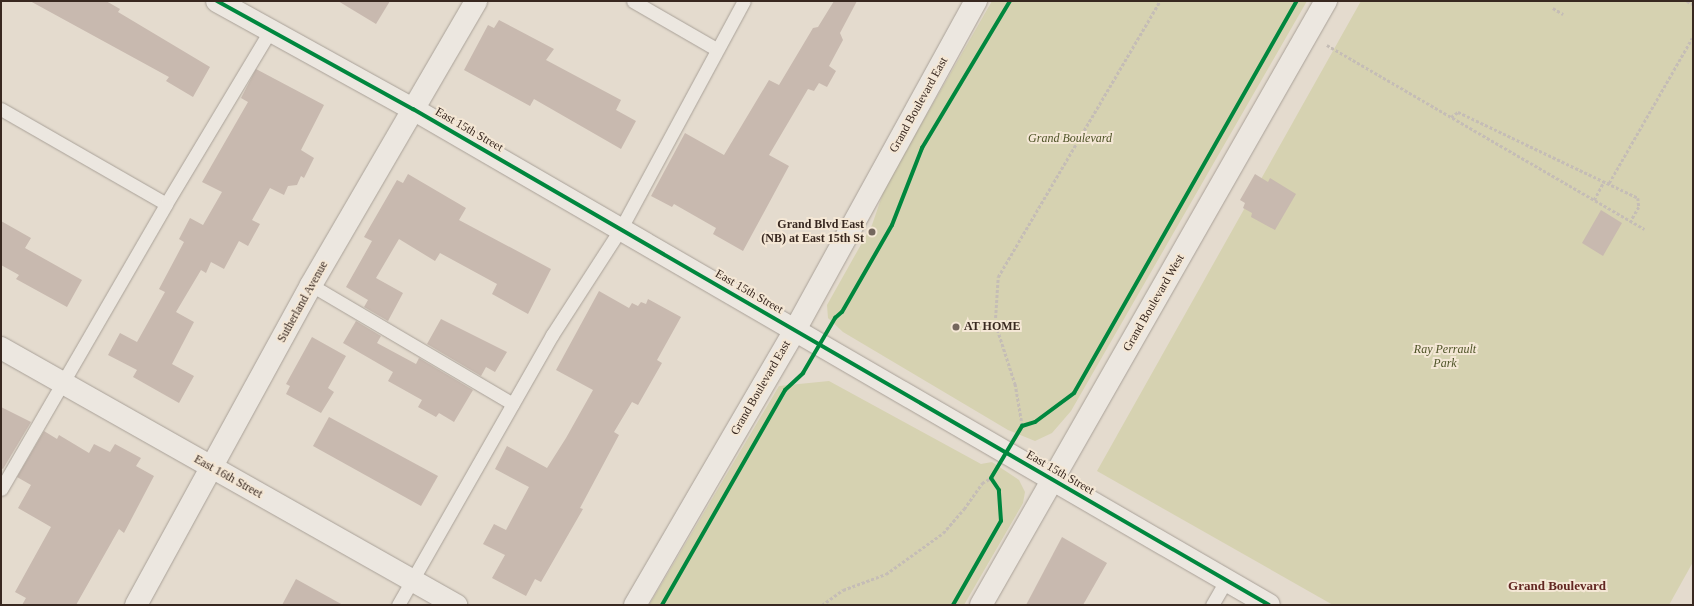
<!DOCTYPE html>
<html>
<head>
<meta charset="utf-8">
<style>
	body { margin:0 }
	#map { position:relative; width:1694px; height:606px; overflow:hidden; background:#e4dbce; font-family:Georgia,serif }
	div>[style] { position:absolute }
	.green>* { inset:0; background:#d6d2b1 }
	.building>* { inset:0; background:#c8b9af }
	.path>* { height:2.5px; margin-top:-1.25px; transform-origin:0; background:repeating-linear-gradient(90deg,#c5bdb6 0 3px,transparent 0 5px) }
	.roads { filter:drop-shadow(0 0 1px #a9a198) drop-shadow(0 0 1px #a9a198) }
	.service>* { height:13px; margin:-6.5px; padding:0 6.5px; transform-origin:6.5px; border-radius:6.5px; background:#ece7e0 }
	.minor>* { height:22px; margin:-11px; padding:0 11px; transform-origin:11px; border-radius:11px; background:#ece7e0 }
	.secondary>* { height:22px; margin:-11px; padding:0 11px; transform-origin:11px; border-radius:11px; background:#ece7e0 }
	.cycleway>* { height:4px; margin:-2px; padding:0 2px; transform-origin:2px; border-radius:2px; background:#00873e }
	.dots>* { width:11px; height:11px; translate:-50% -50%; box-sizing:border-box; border:2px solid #f4e7d5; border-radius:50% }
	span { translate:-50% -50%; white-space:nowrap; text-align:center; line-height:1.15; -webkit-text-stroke:4px #f4e7d5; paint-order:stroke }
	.street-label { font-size:12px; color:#382820 }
	.park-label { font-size:12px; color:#4e5327; font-style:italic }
	.poi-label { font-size:12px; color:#382820; font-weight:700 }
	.right { translate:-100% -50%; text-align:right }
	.left { translate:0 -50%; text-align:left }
	.neighbourhood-label { font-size:13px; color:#622621; font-weight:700 }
	.frame { position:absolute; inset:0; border:2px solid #382820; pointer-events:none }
</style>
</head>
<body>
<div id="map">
	<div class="green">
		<div style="clip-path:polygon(992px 1px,1307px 1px,1071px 411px,1052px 433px,1035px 441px,1008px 430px,843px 332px,828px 318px,827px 305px,872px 225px,885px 187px)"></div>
		<div style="clip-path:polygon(1361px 1px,1693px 1px,1693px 562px,1669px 605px,1333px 605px,1097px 471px)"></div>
		<div style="clip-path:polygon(829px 381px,981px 464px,992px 462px,1019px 480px,1025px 492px,1023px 503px,964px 605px,649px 605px,779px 386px)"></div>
	</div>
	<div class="building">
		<div style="clip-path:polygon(30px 1px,106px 1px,120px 9px,118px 12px,210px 67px,193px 97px,166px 81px,169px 77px)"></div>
		<div style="clip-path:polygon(338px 1px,390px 1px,376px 24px)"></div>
		<div style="clip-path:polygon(834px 1px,857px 1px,840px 33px,843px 40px,829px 66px,836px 71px,827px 87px,819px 83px,814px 91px,808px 89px,769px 155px,789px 166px,743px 251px,713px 234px,716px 228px,674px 204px,672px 207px,651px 196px,685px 133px,724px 155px,769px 80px,779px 85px,813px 28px,818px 27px)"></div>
		<div style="clip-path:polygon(499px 20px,554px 49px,546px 60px,621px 100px,616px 110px,636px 121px,621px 149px,534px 99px,530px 106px,464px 70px,488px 25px,494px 28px)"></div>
		<div style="clip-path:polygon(256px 69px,324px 105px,301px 150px,314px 158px,304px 178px,301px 176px,297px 185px,288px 186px,284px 195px,270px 188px,252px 220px,260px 224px,248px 246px,239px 241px,224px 269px,211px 262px,206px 273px,201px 270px,176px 312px,194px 322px,172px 364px,194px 376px,179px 403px,133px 377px,137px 370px,108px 355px,120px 333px,137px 342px,165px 292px,159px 289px,184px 242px,179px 239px,190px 218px,203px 225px,222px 192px,202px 182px,248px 102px,241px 98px)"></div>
		<div style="clip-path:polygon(408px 174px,466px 208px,459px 220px,551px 269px,528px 314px,492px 294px,497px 284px,440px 253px,435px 261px,399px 239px,376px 278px,403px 293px,388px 321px,364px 307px,368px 300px,346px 287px,372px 241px,364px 237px,397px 180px,403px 183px)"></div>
		<div style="clip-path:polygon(1255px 174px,1268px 182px,1270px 178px,1296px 194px,1275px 230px,1251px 217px,1252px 213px,1243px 208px,1245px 203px,1240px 200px)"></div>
		<div style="clip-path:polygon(1601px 210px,1622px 223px,1603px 256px,1582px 243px)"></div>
		<div style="clip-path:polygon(1px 221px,31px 238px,25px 248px,82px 280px,67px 307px,16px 279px,19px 275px,1px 265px)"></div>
		<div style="clip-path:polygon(599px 291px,629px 308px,632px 303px,638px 306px,641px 302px,646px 304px,648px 299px,681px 317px,657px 360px,662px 363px,638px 405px,632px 402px,614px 432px,619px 435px,580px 508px,583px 509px,541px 582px,535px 579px,526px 596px,492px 578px,505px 555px,483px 544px,494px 524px,506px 530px,529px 487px,495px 469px,507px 446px,547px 468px,566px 438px,593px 390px,556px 370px)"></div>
		<div style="clip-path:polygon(441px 319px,507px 352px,495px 372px,486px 367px,481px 376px,427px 344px)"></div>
		<div style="clip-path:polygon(356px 321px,381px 336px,377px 343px,416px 364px,419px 358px,473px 390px,454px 422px,439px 413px,436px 417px,418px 407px,422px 400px,388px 381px,393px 372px,343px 343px)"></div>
		<div style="clip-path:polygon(312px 337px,346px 356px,328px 388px,334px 392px,321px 413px,286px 394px,290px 386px,286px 384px)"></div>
		<div style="clip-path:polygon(1px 407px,31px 422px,3px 469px,1px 468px)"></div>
		<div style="clip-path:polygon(329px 417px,438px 476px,421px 506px,313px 446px)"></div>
		<div style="clip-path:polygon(44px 431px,57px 439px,59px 435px,89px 453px,94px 444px,110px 452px,115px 444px,141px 458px,136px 466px,154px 476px,124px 533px,119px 529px,76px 605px,22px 605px,26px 598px,15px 592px,51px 527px,18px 508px,31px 485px,17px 477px)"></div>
		<div style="clip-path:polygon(1062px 537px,1107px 563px,1083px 605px,1026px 605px)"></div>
		<div style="clip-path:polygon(296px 579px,343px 605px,282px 605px)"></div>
	</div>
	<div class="path">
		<div style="left:1687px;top:1px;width:7px;rotate:27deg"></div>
		<div style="left:1553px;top:8px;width:12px;rotate:31deg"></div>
		<div style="left:1327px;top:45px;width:367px;rotate:30.1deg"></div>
		<div style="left:1451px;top:117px;width:9px;rotate:-36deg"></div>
		<div style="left:1458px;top:112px;width:199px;rotate:25.5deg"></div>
		<div style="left:1638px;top:198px;width:9px;rotate:84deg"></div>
		<div style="left:1639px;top:207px;width:16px;rotate:120deg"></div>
		<div style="left:1609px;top:183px;width:167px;rotate:-60.2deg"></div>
		<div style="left:1594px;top:200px;width:21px;rotate:-62deg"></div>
		<div style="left:1022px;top:426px;width:42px;rotate:-99.7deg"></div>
		<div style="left:1015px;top:385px;width:65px;rotate:-107.9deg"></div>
		<div style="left:995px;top:323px;width:46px;rotate:-86.3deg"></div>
		<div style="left:998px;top:277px;width:320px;rotate:-59.6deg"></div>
		<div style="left:822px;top:605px;width:26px;rotate:-36deg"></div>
		<div style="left:843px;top:590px;width:46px;rotate:-20.4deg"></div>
		<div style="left:886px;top:574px;width:70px;rotate:-35.7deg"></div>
		<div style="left:943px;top:533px;width:32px;rotate:-49deg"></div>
		<div style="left:964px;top:509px;width:32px;rotate:-55deg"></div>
		<div style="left:982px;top:483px;width:10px;rotate:-29deg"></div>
	</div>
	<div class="roads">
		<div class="service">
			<div style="left:633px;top:1px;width:96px;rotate:30deg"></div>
			<div style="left:1px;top:109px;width:190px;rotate:29.9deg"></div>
			<div style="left:166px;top:204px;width:204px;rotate:-59deg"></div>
			<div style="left:311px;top:285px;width:234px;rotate:30.5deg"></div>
			<div style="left:1px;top:489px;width:329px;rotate:-59.9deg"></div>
			<div style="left:398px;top:605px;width:311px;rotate:-60.3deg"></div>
			<div style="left:552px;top:335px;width:125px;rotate:-57.1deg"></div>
			<div style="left:620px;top:230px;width:260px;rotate:-61.6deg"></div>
			<div style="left:1212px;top:605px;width:28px;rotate:-60deg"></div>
		</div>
		<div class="minor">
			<div style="left:217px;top:1px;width:224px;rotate:28.9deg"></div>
			<div style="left:413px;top:109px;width:989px;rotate:30.09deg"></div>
			<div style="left:1px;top:348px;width:523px;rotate:29.46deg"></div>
			<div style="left:136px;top:605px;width:365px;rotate:-61.3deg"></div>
			<div style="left:311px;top:285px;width:328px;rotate:-59.8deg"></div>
			<div style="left:981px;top:605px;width:696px;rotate:-60.27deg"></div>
		</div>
		<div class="secondary">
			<div style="left:635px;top:605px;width:318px;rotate:-59.8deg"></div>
			<div style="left:795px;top:330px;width:376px;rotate:-61.2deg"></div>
		</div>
	</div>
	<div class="cycleway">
		<div style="left:217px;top:1px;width:224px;rotate:28.9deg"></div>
		<div style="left:413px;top:109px;width:989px;rotate:30.09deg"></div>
		<div style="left:662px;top:605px;width:248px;rotate:-60.2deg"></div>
		<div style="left:785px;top:390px;width:25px;rotate:-43deg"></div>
		<div style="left:803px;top:373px;width:64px;rotate:-59.8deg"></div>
		<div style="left:835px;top:318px;width:9px;rotate:-41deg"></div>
		<div style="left:842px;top:312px;width:100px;rotate:-60.1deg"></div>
		<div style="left:892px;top:225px;width:83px;rotate:-68.7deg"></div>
		<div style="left:922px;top:148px;width:171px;rotate:-59.1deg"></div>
		<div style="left:953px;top:605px;width:97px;rotate:-60.3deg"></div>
		<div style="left:1001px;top:521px;width:31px;rotate:-94deg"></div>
		<div style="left:999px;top:490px;width:14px;rotate:-124deg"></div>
		<div style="left:991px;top:478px;width:61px;rotate:-59.2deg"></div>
		<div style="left:1022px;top:426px;width:14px;rotate:-17deg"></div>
		<div style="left:1035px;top:422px;width:49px;rotate:-36.6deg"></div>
		<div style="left:1074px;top:393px;width:451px;rotate:-60.4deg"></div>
	</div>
	<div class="dots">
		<div style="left:872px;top:232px;background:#74675d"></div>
		<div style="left:956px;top:327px;background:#74675d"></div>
	</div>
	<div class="street-label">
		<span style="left:919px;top:105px;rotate:-61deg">Grand Boulevard East</span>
		<span style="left:469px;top:130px;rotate:30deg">East 15th Street</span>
		<span style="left:749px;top:292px;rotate:30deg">East 15th Street</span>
		<span style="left:303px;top:302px;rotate:-61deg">Sutherland Avenue</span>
		<span style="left:1154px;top:303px;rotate:-60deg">Grand Boulevard West</span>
		<span style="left:761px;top:388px;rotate:-60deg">Grand Boulevard East</span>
		<span style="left:1060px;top:473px;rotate:30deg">East 15th Street</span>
		<span style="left:228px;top:477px;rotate:29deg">East 16th Street</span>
	</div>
	<div class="park-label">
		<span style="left:1070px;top:139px">Grand Boulevard</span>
		<span style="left:1445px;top:357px">Ray Perrault<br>Park</span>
	</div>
	<div class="poi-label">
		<span class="right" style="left:864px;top:232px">Grand Blvd East<br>(NB) at East 15th St</span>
		<span class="left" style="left:964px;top:327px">AT HOME</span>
	</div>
	<div class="neighbourhood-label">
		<span style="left:1557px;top:586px">Grand Boulevard</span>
	</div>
	<div class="frame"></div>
</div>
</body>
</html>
